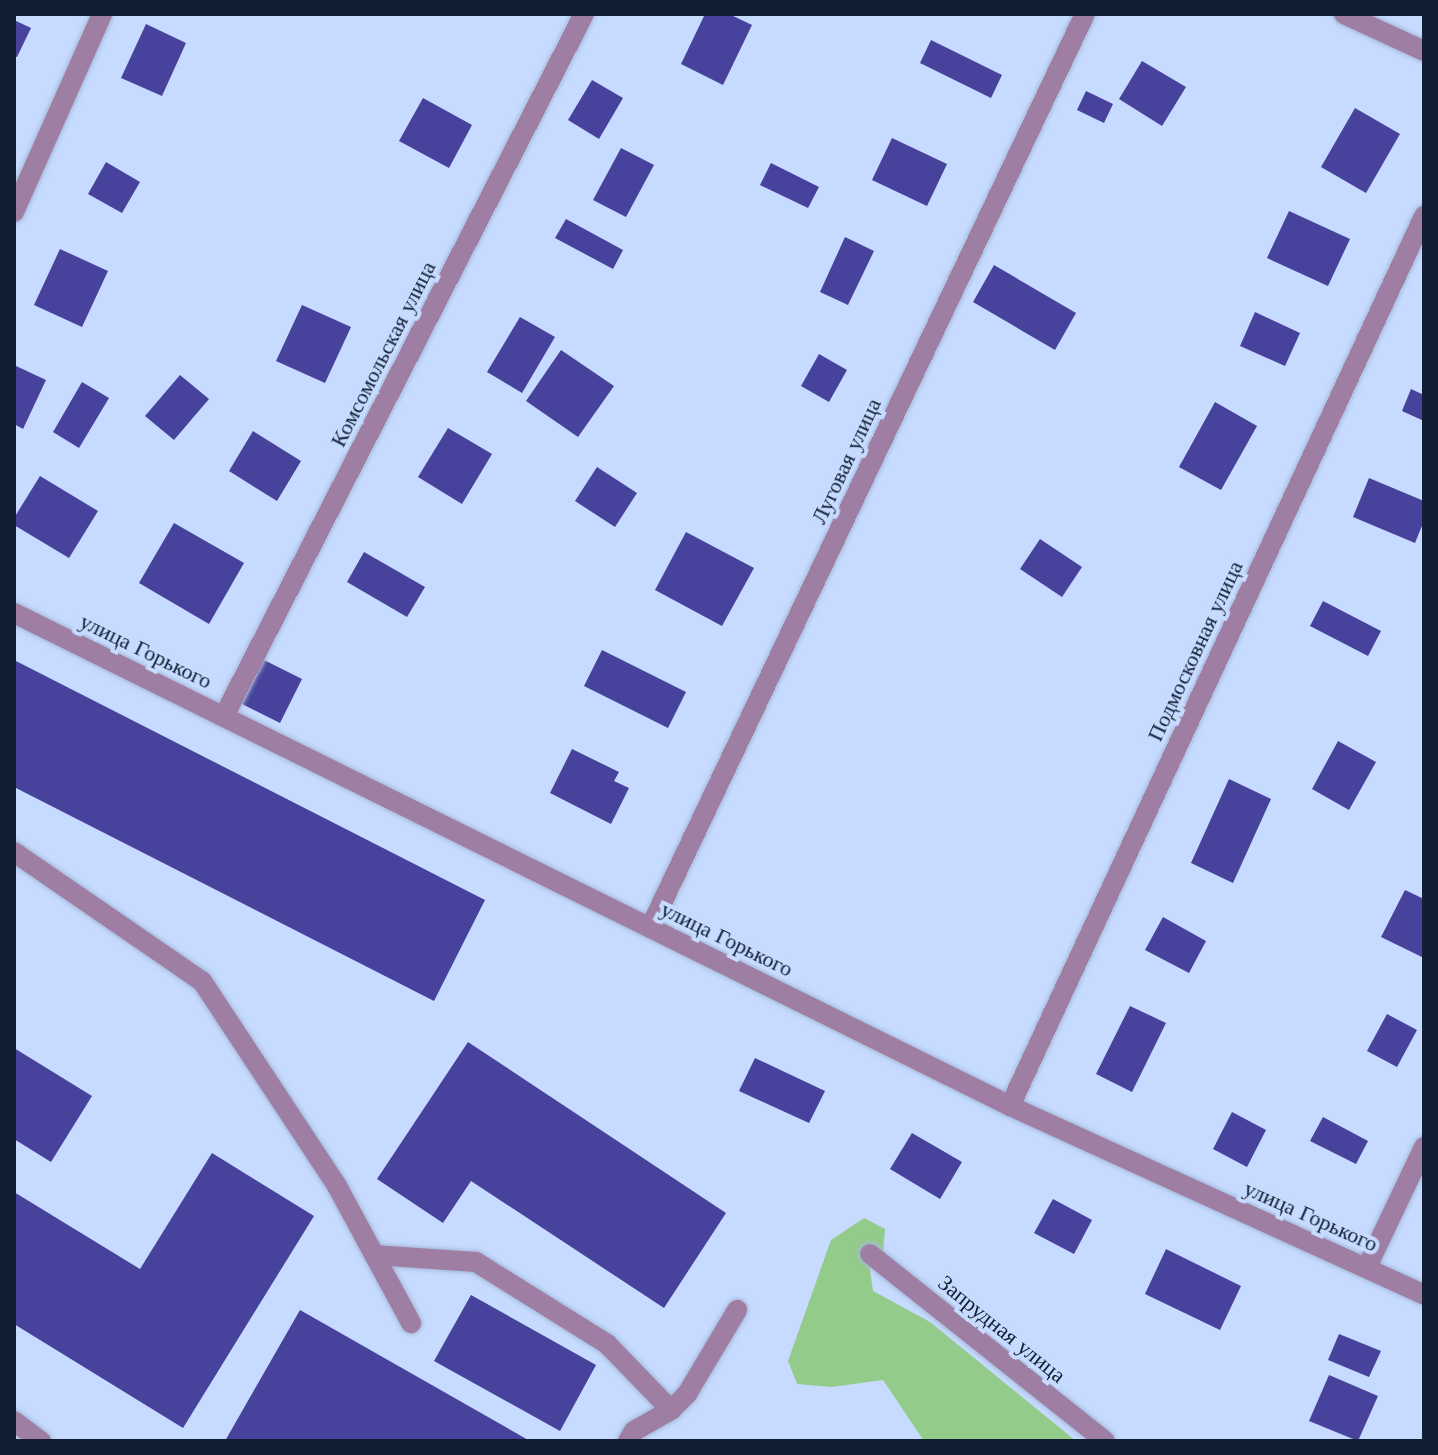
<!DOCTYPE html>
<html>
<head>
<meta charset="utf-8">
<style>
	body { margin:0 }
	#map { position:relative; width:1438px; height:1455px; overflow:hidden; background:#c6dbff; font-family:"Libre Baskerville",serif }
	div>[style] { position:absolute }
	.green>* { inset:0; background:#93cb8b }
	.building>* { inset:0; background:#47429b }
	.roads { filter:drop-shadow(0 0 2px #a6b9da) drop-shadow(0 0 2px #a6b9da) }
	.minor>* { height:20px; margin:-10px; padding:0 10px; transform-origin:10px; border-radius:10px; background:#9e7fa3 }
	span { translate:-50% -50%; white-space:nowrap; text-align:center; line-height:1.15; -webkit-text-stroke:8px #c6dbff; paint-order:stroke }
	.street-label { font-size:22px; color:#121e34 }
	.frame { position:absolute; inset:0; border:16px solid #121e34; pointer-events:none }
</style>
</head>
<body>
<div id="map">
	<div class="green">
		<div style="clip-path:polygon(864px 1218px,885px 1229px,883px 1252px,870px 1269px,873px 1291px,930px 1322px,1076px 1441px,924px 1441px,883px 1380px,832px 1387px,797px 1384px,788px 1361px,831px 1240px)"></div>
	</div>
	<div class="building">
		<div style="clip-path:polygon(705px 14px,729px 14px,752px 25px,723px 85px,681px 64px)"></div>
		<div style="clip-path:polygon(14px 20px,31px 28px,17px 57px,14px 56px)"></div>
		<div style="clip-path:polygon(146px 24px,186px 43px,162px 96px,121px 78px)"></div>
		<div style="clip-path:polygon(931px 40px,1002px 75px,991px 98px,920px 63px)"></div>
		<div style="clip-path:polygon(1142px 61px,1186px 87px,1162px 126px,1119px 99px)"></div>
		<div style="clip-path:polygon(592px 80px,623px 98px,599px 139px,568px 120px)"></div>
		<div style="clip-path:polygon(1086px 91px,1113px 104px,1104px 123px,1077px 110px)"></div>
		<div style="clip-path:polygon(423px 98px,472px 125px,449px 168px,399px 141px)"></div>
		<div style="clip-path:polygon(1355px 108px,1400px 134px,1366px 193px,1321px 167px)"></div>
		<div style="clip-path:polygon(892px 138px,947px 164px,927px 206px,872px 180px)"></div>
		<div style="clip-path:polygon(621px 148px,654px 165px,626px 217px,593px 200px)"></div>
		<div style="clip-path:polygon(106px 162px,140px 182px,122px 213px,88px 194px)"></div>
		<div style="clip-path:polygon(771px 163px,819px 187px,808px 208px,760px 185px)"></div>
		<div style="clip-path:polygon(1289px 211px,1350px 239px,1328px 286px,1267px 258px)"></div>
		<div style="clip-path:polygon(566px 219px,623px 250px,613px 269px,555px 238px)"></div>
		<div style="clip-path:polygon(845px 237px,874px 251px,848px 305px,820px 292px)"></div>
		<div style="clip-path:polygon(60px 249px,108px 271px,82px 327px,34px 305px)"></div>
		<div style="clip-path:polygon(994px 265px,1076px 313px,1055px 350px,973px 302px)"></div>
		<div style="clip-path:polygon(302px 305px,351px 327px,325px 383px,276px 361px)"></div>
		<div style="clip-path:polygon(1255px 312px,1300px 333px,1285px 366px,1240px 346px)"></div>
		<div style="clip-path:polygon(520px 317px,555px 337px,522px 393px,487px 372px)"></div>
		<div style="clip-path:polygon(561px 350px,614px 386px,578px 437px,526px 401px)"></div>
		<div style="clip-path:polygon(819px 354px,847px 370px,829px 402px,801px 386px)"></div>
		<div style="clip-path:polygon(14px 365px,46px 380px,23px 429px,14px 424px)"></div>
		<div style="clip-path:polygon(180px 375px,209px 399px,174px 440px,145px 416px)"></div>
		<div style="clip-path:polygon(82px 382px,109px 398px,79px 448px,53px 432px)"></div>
		<div style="clip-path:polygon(1411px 389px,1424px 395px,1424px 421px,1402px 411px)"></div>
		<div style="clip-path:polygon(1215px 402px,1257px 426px,1221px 490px,1179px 467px)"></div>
		<div style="clip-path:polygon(448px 428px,492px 454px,462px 504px,418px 477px)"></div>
		<div style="clip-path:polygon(253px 431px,301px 461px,277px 501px,229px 471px)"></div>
		<div style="clip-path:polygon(597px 467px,637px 493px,615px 527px,575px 501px)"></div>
		<div style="clip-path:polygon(40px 476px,98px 511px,69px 558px,14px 525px,14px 518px)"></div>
		<div style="clip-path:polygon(1369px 478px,1424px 501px,1424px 521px,1415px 543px,1353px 517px)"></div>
		<div style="clip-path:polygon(174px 523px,244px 563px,209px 624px,139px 583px)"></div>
		<div style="clip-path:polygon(686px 532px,754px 568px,722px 626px,655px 590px)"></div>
		<div style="clip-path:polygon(1040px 539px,1082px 567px,1062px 597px,1020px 569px)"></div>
		<div style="clip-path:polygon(364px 552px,425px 587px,407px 617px,347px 582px)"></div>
		<div style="clip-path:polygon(1323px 601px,1381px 631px,1368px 656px,1310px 626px)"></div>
		<div style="clip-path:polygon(602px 650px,686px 692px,668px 728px,584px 686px)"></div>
		<div style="clip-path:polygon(14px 660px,485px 900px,434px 1001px,14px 787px)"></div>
		<div style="clip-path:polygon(264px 660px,302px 679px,280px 723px,242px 704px)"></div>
		<div style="clip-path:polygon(1338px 741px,1376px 762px,1349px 810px,1312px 789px)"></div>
		<div style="clip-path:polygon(572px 749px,619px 772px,614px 781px,629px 788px,611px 824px,550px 793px)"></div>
		<div style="clip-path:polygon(1229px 779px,1271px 799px,1233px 883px,1191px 863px)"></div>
		<div style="clip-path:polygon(1405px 890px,1424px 899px,1424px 958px,1381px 937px)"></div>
		<div style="clip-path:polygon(1163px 917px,1206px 941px,1189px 973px,1145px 950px)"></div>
		<div style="clip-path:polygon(1130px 1006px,1166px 1023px,1132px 1092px,1096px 1074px)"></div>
		<div style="clip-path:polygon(1387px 1014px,1417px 1030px,1397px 1067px,1367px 1051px)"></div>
		<div style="clip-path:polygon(468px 1042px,726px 1213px,664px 1308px,471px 1181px,443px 1223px,377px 1179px)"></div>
		<div style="clip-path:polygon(14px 1048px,92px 1096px,51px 1162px,14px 1139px)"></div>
		<div style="clip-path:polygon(755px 1058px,825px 1091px,809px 1123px,739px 1091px)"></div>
		<div style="clip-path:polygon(1232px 1112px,1266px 1130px,1247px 1167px,1213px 1149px)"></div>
		<div style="clip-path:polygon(1323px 1117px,1368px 1141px,1356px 1164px,1310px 1141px)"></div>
		<div style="clip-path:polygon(912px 1133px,962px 1162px,940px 1199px,890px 1169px)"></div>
		<div style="clip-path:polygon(212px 1153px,314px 1216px,183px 1428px,14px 1324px,14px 1192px,140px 1269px)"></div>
		<div style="clip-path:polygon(1053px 1199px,1092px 1220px,1074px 1254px,1034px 1233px)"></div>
		<div style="clip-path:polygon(1166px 1249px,1241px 1286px,1220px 1330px,1145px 1294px)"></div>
		<div style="clip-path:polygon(471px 1295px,596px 1365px,560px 1431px,434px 1361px)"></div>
		<div style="clip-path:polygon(300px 1310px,530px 1441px,225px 1441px)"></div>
		<div style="clip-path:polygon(1339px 1334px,1381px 1351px,1369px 1377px,1328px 1360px)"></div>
		<div style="clip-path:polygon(1329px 1375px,1378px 1396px,1358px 1441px,1309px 1421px)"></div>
	</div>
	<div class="roads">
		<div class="minor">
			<div style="left:1344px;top:14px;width:88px;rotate:24.8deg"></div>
			<div style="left:14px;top:212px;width:217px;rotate:-66deg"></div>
			<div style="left:14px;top:613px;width:1111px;rotate:26.33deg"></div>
			<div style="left:1010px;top:1106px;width:455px;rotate:24.5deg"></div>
			<div style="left:224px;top:716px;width:789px;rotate:-62.85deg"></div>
			<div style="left:14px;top:852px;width:228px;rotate:34.5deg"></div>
			<div style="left:202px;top:981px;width:245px;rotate:56.6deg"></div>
			<div style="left:337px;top:1186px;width:156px;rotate:61.6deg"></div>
			<div style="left:650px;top:928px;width:1012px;rotate:-64.55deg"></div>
			<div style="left:1010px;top:1106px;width:982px;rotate:-65.05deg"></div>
			<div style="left:870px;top:1254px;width:300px;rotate:38.5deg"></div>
			<div style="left:374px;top:1255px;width:102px;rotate:3.9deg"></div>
			<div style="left:476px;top:1262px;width:155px;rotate:32deg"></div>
			<div style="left:607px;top:1344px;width:92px;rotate:45.9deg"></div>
			<div style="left:1367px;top:1267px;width:133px;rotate:-64.6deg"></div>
			<div style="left:14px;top:1421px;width:34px;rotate:37deg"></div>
			<div style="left:628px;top:1441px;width:12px;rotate:-59deg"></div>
			<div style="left:634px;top:1431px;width:43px;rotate:-29.6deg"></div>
			<div style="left:671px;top:1410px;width:23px;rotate:-45deg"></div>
			<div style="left:687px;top:1394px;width:98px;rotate:-59.2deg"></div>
		</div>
	</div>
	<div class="street-label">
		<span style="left:383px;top:354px;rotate:-63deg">Комсомольская улица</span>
		<span style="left:846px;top:461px;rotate:-65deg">Луговая улица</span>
		<span style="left:146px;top:651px;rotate:26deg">улица Горького</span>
		<span style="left:1195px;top:651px;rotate:-65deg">Подмосковная улица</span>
		<span style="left:727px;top:939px;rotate:26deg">улица Горького</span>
		<span style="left:1311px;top:1216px;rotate:24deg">улица Горького</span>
		<span style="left:1002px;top:1329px;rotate:39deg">Запрудная улица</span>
	</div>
	<div class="frame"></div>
</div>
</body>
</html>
